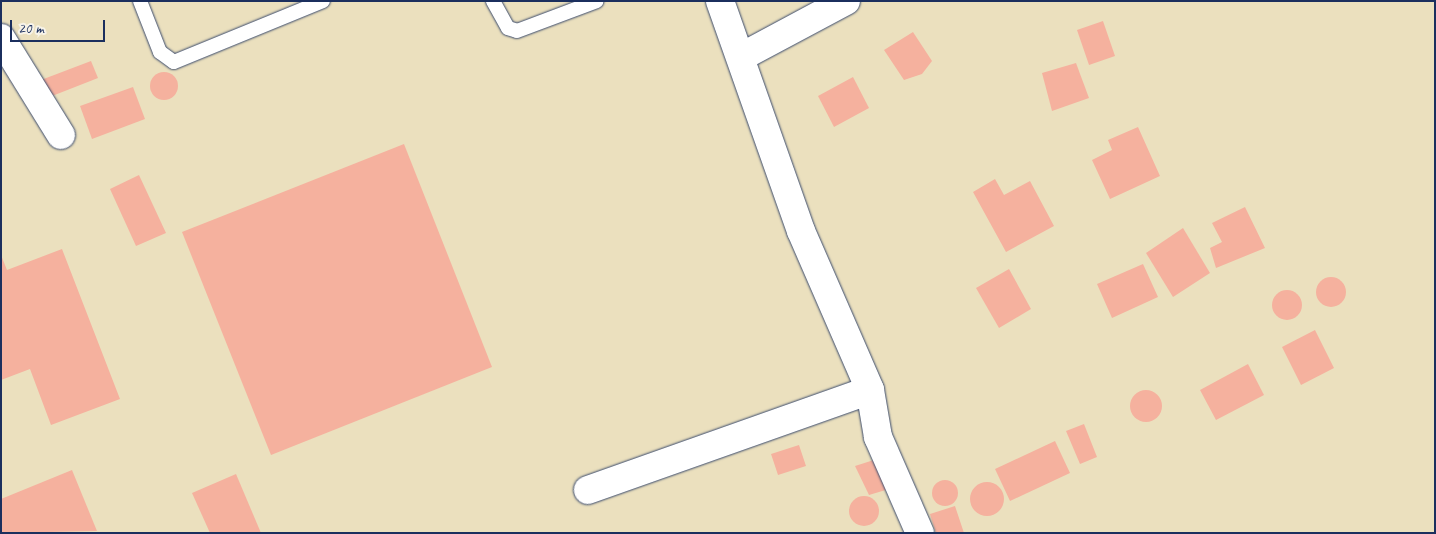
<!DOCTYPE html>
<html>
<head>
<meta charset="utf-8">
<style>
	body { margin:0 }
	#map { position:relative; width:1436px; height:534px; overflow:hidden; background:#ebe0be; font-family:Caveat,sans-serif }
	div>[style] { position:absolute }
	.building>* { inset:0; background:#f5b19e }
	.round { border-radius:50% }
	.roads { filter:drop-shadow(0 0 1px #3a4a6c) drop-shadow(0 0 1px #3a4a6c) }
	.service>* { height:14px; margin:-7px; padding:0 7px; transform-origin:7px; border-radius:7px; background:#fff }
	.minor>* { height:28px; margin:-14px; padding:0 14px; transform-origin:14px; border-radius:14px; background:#fff }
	span { translate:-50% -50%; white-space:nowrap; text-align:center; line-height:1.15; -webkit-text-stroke:4px #f7f3e8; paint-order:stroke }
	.frame { position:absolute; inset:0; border:2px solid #1b2f5e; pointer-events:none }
	.scale { position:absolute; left:10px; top:20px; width:95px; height:22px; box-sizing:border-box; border:2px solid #1b2f5e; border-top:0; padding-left:6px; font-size:15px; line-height:18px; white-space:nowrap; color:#1b2f5e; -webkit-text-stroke:4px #f7f3e8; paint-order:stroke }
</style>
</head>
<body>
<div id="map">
	<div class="building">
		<div style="clip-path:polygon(1103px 21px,1115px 56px,1089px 65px,1077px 30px)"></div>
		<div style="clip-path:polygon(913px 32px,932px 61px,922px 74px,904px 80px,884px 50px)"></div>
		<div style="clip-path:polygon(91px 61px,98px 78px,47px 98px,41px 80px)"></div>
		<div style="clip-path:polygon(1076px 63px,1089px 98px,1052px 111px,1042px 73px)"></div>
		<div class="round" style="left:150px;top:72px;width:28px;height:28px"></div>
		<div style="clip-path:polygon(853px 77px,869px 108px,834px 127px,818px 96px)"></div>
		<div style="clip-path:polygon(133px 87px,145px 119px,92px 139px,80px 106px)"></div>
		<div style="clip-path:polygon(1138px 127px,1160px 176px,1110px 199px,1092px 160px,1112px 150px,1108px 140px)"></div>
		<div style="clip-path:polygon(404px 144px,492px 367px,271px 455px,182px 232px)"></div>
		<div style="clip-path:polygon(139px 175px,166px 233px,136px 246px,110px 189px)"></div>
		<div style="clip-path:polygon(995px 179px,1004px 195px,1030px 181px,1054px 226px,1006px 252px,973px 192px)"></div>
		<div style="clip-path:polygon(1245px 207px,1265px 248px,1216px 268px,1210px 248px,1222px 242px,1212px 223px)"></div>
		<div style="clip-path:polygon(1183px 228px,1210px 273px,1173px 297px,1146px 253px)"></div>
		<div style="clip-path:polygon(62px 249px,120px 399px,51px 425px,30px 369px,1px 380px,1px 255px,7px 270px)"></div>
		<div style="clip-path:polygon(1143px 264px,1158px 297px,1112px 318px,1097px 284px)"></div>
		<div style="clip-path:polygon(1009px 269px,1031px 309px,999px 328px,976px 288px)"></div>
		<div class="round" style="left:1316px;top:277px;width:30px;height:30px"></div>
		<div class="round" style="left:1272px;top:290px;width:30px;height:30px"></div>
		<div style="clip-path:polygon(1315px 330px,1334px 368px,1301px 385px,1282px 347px)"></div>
		<div style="clip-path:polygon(1248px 364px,1264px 395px,1216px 420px,1200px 390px)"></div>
		<div class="round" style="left:1130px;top:390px;width:32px;height:32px"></div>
		<div style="clip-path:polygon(1084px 424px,1097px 457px,1080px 464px,1066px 431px)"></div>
		<div style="clip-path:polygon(1055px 441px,1070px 473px,1010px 501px,995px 469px)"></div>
		<div style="clip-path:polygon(799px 445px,806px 466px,778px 475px,771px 454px)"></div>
		<div style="clip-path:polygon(877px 459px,889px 489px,869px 495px,855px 466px)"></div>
		<div style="clip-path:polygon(72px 470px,97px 531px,1px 533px,1px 499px)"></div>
		<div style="clip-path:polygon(236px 474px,261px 533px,210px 533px,192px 493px)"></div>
		<div class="round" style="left:932px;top:480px;width:26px;height:26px"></div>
		<div class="round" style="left:970px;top:482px;width:34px;height:34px"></div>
		<div class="round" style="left:849px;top:496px;width:30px;height:30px"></div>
		<div style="clip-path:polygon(955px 506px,964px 533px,936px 533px,930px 514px)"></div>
	</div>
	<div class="roads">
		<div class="service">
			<div style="left:140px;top:1px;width:55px;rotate:68.6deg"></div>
			<div style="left:160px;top:52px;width:17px;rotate:36deg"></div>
			<div style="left:174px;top:62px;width:161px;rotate:-22.3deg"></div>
			<div style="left:493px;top:1px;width:31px;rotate:61deg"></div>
			<div style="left:508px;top:28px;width:9px;rotate:18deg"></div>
			<div style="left:517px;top:31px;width:85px;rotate:-20.6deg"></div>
		</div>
		<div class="minor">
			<div style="left:720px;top:1px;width:244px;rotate:70.6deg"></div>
			<div style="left:801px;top:231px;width:173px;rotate:66.5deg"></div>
			<div style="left:870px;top:390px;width:48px;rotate:80.3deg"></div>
			<div style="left:878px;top:437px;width:105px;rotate:66.4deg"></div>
			<div style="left:1px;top:38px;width:114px;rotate:58.3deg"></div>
			<div style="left:741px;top:57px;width:119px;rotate:-28.1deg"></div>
			<div style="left:588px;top:490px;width:299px;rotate:-19.5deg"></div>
		</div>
	</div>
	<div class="frame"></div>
	<div class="scale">20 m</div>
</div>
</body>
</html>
